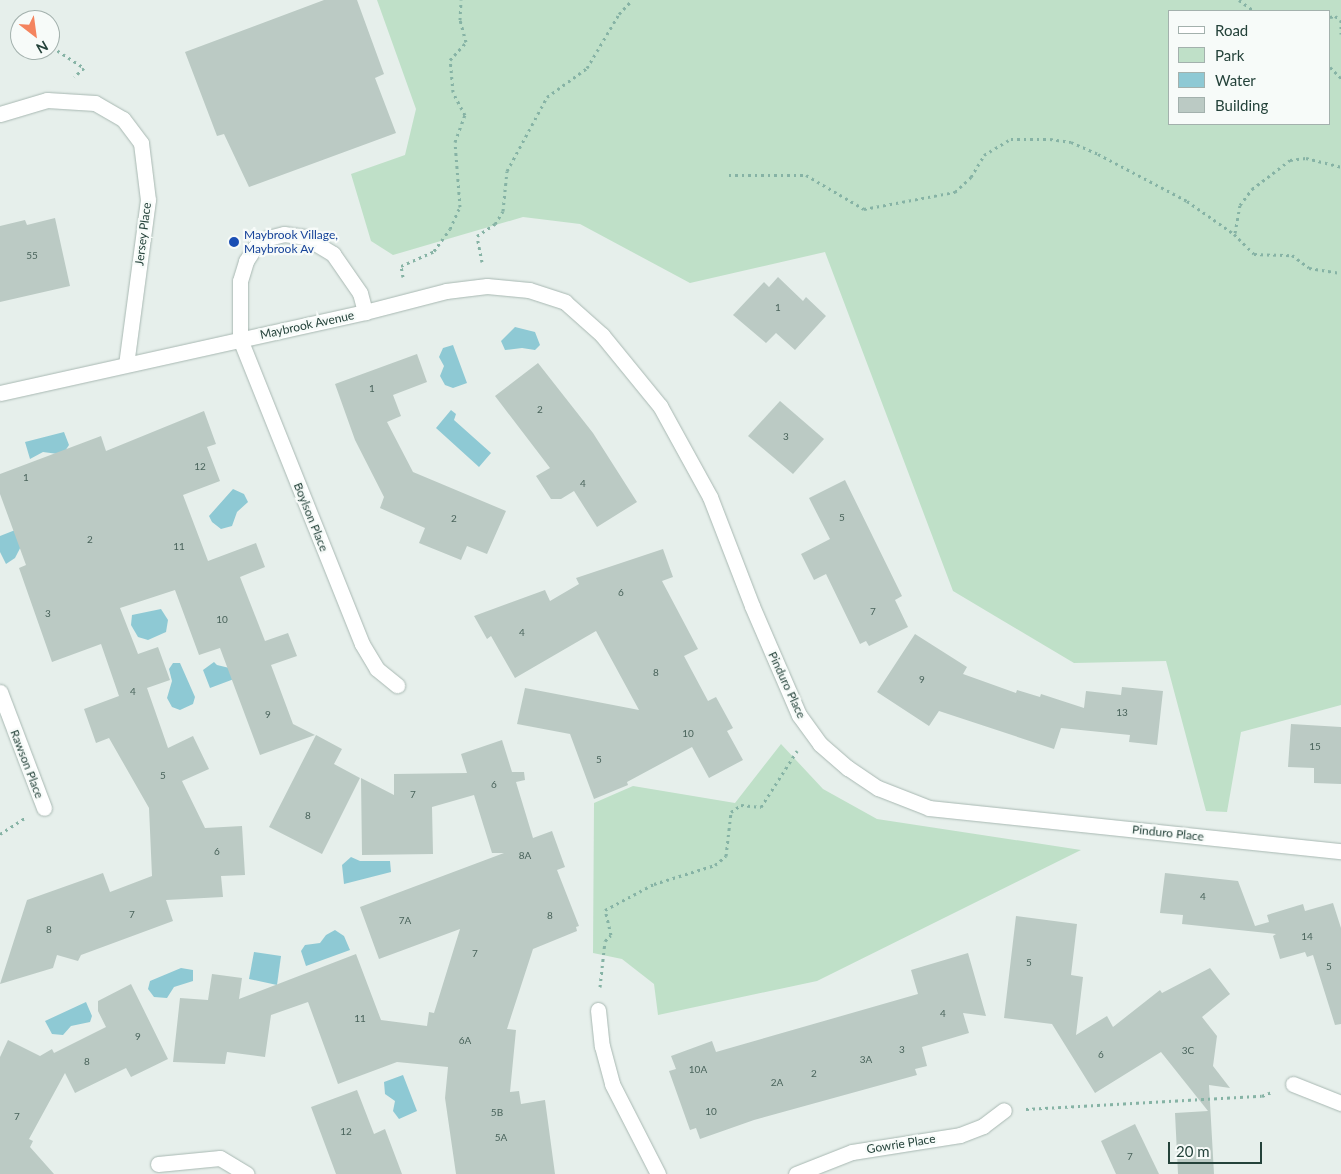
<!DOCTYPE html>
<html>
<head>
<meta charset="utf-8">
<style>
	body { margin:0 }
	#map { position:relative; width:1341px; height:1174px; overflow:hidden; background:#e6efeb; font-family:Lato,sans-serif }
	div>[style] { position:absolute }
	.green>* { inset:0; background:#bfe0c8 }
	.water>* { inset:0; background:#8ec9d4 }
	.building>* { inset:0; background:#bbcac4 }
	.path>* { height:3px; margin-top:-1.5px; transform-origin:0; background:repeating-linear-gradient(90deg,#86b3a5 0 2.5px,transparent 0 6.5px) }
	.roads { filter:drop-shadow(0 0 1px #a8b8b2) drop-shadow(0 0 1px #a8b8b2) }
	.lane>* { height:15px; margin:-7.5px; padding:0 7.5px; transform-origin:7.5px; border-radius:7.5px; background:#fff }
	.street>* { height:15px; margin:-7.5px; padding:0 7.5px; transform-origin:7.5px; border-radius:7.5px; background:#fff }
	.dots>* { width:14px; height:14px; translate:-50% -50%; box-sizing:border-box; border:2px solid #f7fbf9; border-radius:50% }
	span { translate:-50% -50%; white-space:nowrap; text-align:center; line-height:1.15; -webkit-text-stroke:4.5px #f7fbf9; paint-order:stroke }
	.number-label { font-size:10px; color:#4a645c }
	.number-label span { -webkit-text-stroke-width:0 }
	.street-label { font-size:12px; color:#24423a }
	.transit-label { font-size:12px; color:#164399 }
	.left { translate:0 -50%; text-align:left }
	.legend { position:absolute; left:1168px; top:10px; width:162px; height:115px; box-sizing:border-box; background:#f7fbf9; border:1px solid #a3b1ad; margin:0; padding:6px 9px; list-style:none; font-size:15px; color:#24423a }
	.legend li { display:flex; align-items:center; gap:10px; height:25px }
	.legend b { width:25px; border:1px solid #a3b1ad }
	.north { position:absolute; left:10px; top:10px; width:50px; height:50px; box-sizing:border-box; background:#f7fbf9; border:1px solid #a3b1ad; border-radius:50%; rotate:150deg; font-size:14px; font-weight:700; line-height:20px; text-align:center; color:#24423a }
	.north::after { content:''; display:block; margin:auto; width:18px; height:22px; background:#f4845f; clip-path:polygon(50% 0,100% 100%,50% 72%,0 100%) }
	.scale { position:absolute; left:1168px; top:1142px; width:94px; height:22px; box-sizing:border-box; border:2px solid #24423a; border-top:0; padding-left:6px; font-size:15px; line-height:18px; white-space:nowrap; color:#24423a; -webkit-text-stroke:4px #f7fbf9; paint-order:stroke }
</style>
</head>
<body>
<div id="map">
	<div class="green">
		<div style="clip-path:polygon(evenodd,377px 0,1341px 0,1341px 705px,1241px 732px,1227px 812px,1206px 811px,1166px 661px,1074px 663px,953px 591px,825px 252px,690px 283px,580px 224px,523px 217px,393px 255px,371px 241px,351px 174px,405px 155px,416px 109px,377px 0,1170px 11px,1330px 11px,1330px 124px,1170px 124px,1170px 11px)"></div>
		<div style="clip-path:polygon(781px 744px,823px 789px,877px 819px,1081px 850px,817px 981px,658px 1015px,654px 984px,622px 959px,593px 953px,594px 803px,633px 786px,735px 803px)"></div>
	</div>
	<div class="water">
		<div style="clip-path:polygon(515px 327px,535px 332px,540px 345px,535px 350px,522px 348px,505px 350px,501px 341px)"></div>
		<div style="clip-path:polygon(453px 345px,467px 383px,453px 388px,445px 385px,440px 376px,444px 366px,439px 357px,443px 348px)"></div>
		<div style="clip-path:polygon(451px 410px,456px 414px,454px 420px,491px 453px,479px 467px,436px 428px)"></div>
		<div style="clip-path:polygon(64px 432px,69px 445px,65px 451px,58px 454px,43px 452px,30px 459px,25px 442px)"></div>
		<div style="clip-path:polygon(233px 489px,244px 494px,248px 502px,237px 512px,232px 526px,221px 529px,212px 522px,209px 516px)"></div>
		<div style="clip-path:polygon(33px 523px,15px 558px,6px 564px,0 552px,0 536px)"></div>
		<div style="clip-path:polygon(161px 609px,168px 620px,166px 632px,148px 640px,138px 637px,131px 625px,132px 615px)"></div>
		<div style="clip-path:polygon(214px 662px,217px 665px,250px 673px,210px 688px,203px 670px)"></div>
		<div style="clip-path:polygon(173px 663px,180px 663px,195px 697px,193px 704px,180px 710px,172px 707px,167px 698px,172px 681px,169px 669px)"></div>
		<div style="clip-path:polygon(351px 857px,360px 861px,390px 861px,391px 872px,344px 884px,342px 865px)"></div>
		<div style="clip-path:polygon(335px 930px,344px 936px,350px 950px,306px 966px,301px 951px,305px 945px,320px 943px,326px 935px)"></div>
		<div style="clip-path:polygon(254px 952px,281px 956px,277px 985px,249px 979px)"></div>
		<div style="clip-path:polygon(181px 968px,193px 970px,193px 981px,174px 987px,167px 998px,154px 997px,148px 989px,150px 981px)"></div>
		<div style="clip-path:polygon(86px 1002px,92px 1016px,90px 1022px,71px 1026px,63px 1035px,52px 1034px,45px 1021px)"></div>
		<div style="clip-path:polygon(403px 1075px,417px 1111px,399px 1119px,393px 1111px,395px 1101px,385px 1094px,384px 1082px)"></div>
	</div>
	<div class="building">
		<div style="clip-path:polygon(324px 0,357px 0,384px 74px,375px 78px,396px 133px,249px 187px,224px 134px,217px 136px,185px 52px)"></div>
		<div style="clip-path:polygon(55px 218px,70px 286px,0 302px,0 226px,25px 220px,27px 225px)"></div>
		<div style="clip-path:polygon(778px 277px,803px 301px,806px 297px,826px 316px,795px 350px,776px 333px,766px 343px,733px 315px,764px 282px,769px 287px)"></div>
		<div style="clip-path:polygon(417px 354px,427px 382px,393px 395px,401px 416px,387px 422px,413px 472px,506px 511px,487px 554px,467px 546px,461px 560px,419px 543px,425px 528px,380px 508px,384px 497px,355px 440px,335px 384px)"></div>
		<div style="clip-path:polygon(538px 363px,593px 433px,637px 502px,597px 527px,574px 491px,561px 499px,551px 499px,536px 476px,550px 468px,495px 396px)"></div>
		<div style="clip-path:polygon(780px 401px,824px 439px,793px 474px,748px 436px)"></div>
		<div style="clip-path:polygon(204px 411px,216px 444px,207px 447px,220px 481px,183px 495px,208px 561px,256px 543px,265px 567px,240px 577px,265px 641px,288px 633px,297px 656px,271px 665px,293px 724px,315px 735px,260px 755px,220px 648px,199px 655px,175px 590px,120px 608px,138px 654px,158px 647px,170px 680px,147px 688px,168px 748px,193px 736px,209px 769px,182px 781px,205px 828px,242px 826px,245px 875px,221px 876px,223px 897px,166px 900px,173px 921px,81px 955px,78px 961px,57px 955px,53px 968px,0 984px,27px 900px,103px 873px,110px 892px,152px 876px,149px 808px,109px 738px,96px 743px,84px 709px,119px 696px,101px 644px,52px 662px,19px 568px,26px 565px,0 494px,0 474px,101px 436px,106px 451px)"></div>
		<div style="clip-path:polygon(845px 480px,902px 596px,895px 600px,908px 627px,869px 646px,866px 641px,860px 644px,826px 574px,814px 580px,801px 554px,830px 539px,809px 498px)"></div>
		<div style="clip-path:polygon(663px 549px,673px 577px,662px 581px,698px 649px,684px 656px,708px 701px,716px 697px,733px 728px,727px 731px,743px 760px,709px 778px,692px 747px,627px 782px,628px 785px,594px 799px,570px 734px,517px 724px,525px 688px,639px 710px,596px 631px,515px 678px,491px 636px,487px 639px,474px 616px,545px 590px,550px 601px,579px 584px,576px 578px)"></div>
		<div style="clip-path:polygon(915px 634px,967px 667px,963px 674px,1016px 693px,1017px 690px,1040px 697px,1041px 694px,1084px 708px,1086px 691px,1121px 695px,1122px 687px,1163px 691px,1157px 745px,1129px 742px,1130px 735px,1061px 728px,1054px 749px,939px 711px,929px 726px,877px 692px)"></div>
		<div style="clip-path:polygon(1291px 724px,1341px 727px,1341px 784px,1314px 783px,1314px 768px,1288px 767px)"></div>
		<div style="clip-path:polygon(316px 735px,342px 749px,334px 764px,360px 778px,322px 854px,269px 827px)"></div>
		<div style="clip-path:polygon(502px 740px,512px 772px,524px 772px,525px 780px,516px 782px,533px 838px,552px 831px,565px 867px,557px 870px,579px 926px,576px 927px,577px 931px,533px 949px,507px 1029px,516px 1030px,510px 1092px,519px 1091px,521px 1104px,545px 1100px,555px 1174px,456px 1174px,445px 1098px,448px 1067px,397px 1062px,338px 1084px,308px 1002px,271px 1015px,265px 1057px,227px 1052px,225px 1064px,173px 1062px,180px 998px,208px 1000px,212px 974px,242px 978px,239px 999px,356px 954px,381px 1020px,427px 1026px,429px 1012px,434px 1013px,460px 929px,379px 959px,360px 907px,504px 853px,492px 853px,474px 795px,432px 807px,433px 854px,362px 855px,361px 778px,394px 795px,394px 774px,467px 773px,461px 754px)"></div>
		<div style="clip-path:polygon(1165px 873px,1238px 881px,1255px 926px,1269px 922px,1267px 915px,1303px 904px,1305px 911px,1333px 903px,1341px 928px,1341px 1024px,1335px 1025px,1313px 955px,1307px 957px,1305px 952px,1280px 959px,1273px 936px,1276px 934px,1182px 924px,1183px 915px,1160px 913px)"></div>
		<div style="clip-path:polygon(1016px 916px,1077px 924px,1071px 975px,1083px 977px,1076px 1035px,1107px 1016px,1113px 1027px,1160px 990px,1162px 993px,1210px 968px,1230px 994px,1202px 1017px,1217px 1036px,1213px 1066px,1230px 1088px,1209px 1085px,1214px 1174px,1178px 1174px,1175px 1113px,1208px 1111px,1161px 1052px,1095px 1093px,1052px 1024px,1004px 1018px)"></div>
		<div style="clip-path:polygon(968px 953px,986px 1016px,963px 1013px,969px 1033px,922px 1047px,927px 1066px,915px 1069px,917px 1075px,754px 1120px,700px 1139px,696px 1128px,690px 1130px,669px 1071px,676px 1069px,671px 1056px,712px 1041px,716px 1052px,918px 994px,911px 970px)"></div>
		<div style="clip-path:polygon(131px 984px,168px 1059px,131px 1077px,126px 1068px,75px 1093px,65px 1073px,29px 1139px,33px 1141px,30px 1147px,54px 1174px,0 1174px,0 1057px,8px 1040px,40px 1056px,52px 1049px,54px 1053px,106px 1027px,98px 1011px,98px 1001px)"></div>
		<div style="clip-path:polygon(357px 1090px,374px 1134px,385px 1129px,402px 1174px,336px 1174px,311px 1107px)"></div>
		<div style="clip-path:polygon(1135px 1124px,1159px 1174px,1116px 1174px,1101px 1141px)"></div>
	</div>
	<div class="path">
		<div style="left:1239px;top:0;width:19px;rotate:36deg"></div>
		<div style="left:1330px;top:17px;width:5px;rotate:-11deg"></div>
		<div style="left:1335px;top:16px;width:7px;rotate:34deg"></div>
		<div style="left:1341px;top:20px;width:14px;rotate:90deg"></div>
		<div style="left:52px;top:47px;width:38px;rotate:33deg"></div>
		<div style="left:84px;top:68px;width:13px;rotate:138deg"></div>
		<div style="left:1330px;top:67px;width:16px;rotate:45deg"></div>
		<div style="left:729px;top:175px;width:77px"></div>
		<div style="left:806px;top:175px;width:67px;rotate:30.4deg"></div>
		<div style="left:864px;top:209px;width:93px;rotate:-10.6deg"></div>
		<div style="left:955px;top:192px;width:22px;rotate:-43deg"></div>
		<div style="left:971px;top:177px;width:26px;rotate:-59deg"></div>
		<div style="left:984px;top:155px;width:31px;rotate:-31deg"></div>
		<div style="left:1011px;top:139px;width:39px"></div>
		<div style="left:1050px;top:139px;width:21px;rotate:8deg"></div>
		<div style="left:1071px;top:142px;width:30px;rotate:24deg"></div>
		<div style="left:1098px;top:154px;width:101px;rotate:27.8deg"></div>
		<div style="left:1187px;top:201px;width:57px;rotate:35.1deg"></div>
		<div style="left:1234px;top:234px;width:28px;rotate:45deg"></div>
		<div style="left:1254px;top:254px;width:38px;rotate:2deg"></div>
		<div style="left:1292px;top:255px;width:21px;rotate:37deg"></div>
		<div style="left:1309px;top:268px;width:32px;rotate:9deg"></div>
		<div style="left:1235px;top:233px;width:28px;rotate:-80deg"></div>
		<div style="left:1240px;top:205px;width:20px;rotate:-53deg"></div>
		<div style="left:1252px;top:189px;width:48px;rotate:-37.3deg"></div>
		<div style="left:1290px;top:160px;width:16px;rotate:-7deg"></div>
		<div style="left:1306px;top:158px;width:36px;rotate:14deg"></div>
		<div style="left:482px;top:262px;width:26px;rotate:-101deg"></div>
		<div style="left:477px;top:236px;width:22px;rotate:-34deg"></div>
		<div style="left:495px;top:224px;width:15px;rotate:-58deg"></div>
		<div style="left:503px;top:211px;width:40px;rotate:-84.3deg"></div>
		<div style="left:507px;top:171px;width:84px;rotate:-61.6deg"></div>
		<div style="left:547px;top:97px;width:49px;rotate:-35.9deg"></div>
		<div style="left:587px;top:68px;width:63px;rotate:-59.3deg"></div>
		<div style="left:619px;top:14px;width:19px;rotate:-47deg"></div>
		<div style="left:403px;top:277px;width:11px;rotate:-100deg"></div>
		<div style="left:401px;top:266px;width:36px;rotate:-24deg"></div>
		<div style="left:434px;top:251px;width:27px;rotate:-54deg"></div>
		<div style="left:450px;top:229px;width:24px;rotate:-66deg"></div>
		<div style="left:460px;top:207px;width:65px;rotate:-94.4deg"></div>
		<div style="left:455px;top:142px;width:29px;rotate:-70deg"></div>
		<div style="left:465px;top:115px;width:26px;rotate:-118deg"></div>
		<div style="left:453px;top:92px;width:32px;rotate:-95deg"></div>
		<div style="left:450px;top:60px;width:24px;rotate:-48deg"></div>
		<div style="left:466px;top:42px;width:23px;rotate:-105deg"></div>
		<div style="left:460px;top:20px;width:20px;rotate:-87deg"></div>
		<div style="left:0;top:834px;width:30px;rotate:-33deg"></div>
		<div style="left:600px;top:987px;width:46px;rotate:-83.8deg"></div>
		<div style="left:605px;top:941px;width:8px;rotate:-45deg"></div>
		<div style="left:611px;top:935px;width:26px;rotate:-103deg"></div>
		<div style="left:605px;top:910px;width:55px;rotate:-28deg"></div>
		<div style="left:654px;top:884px;width:64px;rotate:-17.3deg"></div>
		<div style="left:715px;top:865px;width:14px;rotate:-39deg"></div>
		<div style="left:726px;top:856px;width:44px;rotate:-83.5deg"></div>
		<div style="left:731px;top:812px;width:12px;rotate:-35deg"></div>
		<div style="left:741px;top:805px;width:20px;rotate:6deg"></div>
		<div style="left:761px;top:807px;width:67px;rotate:-57.3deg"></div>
		<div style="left:1026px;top:1109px;width:236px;rotate:-3.2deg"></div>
		<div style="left:1262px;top:1096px;width:11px;rotate:-22deg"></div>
	</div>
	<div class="roads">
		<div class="lane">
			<div style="left:240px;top:339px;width:58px;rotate:-90deg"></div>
			<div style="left:240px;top:281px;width:21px;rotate:-73deg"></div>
			<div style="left:246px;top:261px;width:17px;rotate:-57deg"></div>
			<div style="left:255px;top:247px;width:16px;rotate:-35deg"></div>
			<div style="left:268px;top:238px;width:16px;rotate:-14deg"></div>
			<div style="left:284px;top:234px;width:21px;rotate:8deg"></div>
			<div style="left:305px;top:237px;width:33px;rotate:31deg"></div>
			<div style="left:333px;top:254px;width:47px;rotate:55.3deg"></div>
			<div style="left:360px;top:293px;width:20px;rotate:75deg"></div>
		</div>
		<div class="street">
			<div style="left:0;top:114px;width:49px;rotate:-16.6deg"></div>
			<div style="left:47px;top:100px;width:48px;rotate:3.6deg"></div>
			<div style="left:95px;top:103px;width:32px;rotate:30deg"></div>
			<div style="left:123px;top:119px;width:30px;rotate:53deg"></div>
			<div style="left:141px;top:143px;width:57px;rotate:83deg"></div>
			<div style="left:148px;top:200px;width:165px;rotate:97.6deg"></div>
			<div style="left:240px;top:339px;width:328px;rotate:68.2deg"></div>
			<div style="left:362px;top:644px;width:29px;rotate:59deg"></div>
			<div style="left:377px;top:669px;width:26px;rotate:39deg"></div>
			<div style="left:0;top:393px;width:374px;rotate:-12.5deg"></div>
			<div style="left:365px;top:312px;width:84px;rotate:-14.5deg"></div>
			<div style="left:446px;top:291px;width:41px;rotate:-7deg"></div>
			<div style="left:487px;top:286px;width:42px;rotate:5.4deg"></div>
			<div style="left:529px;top:290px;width:38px;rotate:18deg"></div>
			<div style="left:565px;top:302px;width:50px;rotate:41.7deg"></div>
			<div style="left:602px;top:335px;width:92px;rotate:50.8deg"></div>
			<div style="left:660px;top:406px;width:104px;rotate:61.2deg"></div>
			<div style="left:710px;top:497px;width:117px;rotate:68.9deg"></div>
			<div style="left:752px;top:606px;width:119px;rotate:66.7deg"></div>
			<div style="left:799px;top:715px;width:36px;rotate:54deg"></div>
			<div style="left:820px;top:744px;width:37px;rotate:41deg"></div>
			<div style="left:848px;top:768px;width:36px;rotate:34deg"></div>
			<div style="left:878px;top:788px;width:55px;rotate:21.4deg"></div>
			<div style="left:929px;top:808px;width:414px;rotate:6deg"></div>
			<div style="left:0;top:692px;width:124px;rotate:69.2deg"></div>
			<div style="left:598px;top:1010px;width:36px;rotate:84deg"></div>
			<div style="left:602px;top:1046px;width:39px;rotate:75deg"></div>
			<div style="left:612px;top:1084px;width:101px;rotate:62.9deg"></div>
			<div style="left:1293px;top:1084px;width:52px;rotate:21.6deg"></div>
			<div style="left:158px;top:1164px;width:62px;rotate:-5.5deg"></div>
			<div style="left:220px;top:1158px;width:31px;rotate:31deg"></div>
			<div style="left:796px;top:1174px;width:60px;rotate:-21.4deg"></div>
			<div style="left:852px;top:1152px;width:109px;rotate:-8.9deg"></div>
			<div style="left:960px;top:1135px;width:25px;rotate:-21deg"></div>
			<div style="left:983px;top:1126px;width:26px;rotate:-37deg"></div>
		</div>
	</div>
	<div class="dots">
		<div style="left:234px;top:242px;background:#1a4fb4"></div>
	</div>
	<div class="number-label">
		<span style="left:32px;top:256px">55</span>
		<span style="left:778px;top:308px">1</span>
		<span style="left:372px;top:389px">1</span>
		<span style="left:540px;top:410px">2</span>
		<span style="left:786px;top:437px">3</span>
		<span style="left:200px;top:467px">12</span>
		<span style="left:26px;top:478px">1</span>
		<span style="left:583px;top:484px">4</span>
		<span style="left:842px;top:518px">5</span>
		<span style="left:454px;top:519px">2</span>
		<span style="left:90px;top:540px">2</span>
		<span style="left:179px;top:547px">11</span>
		<span style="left:621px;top:593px">6</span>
		<span style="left:873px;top:612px">7</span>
		<span style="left:48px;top:614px">3</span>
		<span style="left:222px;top:620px">10</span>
		<span style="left:522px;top:633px">4</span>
		<span style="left:656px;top:673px">8</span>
		<span style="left:922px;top:680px">9</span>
		<span style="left:133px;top:692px">4</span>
		<span style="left:1122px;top:713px">13</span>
		<span style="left:268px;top:715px">9</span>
		<span style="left:688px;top:734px">10</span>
		<span style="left:1315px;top:747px">15</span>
		<span style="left:599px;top:760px">5</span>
		<span style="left:163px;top:776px">5</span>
		<span style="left:494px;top:785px">6</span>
		<span style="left:413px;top:795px">7</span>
		<span style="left:308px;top:816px">8</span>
		<span style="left:217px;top:852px">6</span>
		<span style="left:525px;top:856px">8A</span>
		<span style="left:1203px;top:897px">4</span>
		<span style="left:132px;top:915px">7</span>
		<span style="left:550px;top:916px">8</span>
		<span style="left:405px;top:921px">7A</span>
		<span style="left:49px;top:930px">8</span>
		<span style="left:1307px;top:937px">14</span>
		<span style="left:475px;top:954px">7</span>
		<span style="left:1029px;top:963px">5</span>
		<span style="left:1329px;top:967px">5</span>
		<span style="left:943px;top:1014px">4</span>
		<span style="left:360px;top:1019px">11</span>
		<span style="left:138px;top:1037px">9</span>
		<span style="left:465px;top:1041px">6A</span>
		<span style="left:902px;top:1050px">3</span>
		<span style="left:1188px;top:1051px">3C</span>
		<span style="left:1101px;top:1055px">6</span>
		<span style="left:866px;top:1060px">3A</span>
		<span style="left:87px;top:1062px">8</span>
		<span style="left:698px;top:1070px">10A</span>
		<span style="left:814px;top:1074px">2</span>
		<span style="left:777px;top:1083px">2A</span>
		<span style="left:711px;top:1112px">10</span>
		<span style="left:497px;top:1113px">5B</span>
		<span style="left:17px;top:1117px">7</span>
		<span style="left:346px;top:1132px">12</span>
		<span style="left:501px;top:1138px">5A</span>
		<span style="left:1130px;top:1157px">7</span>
	</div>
	<div class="street-label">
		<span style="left:143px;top:234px;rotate:-83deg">Jersey Place</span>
		<span style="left:307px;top:325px;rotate:-12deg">Maybrook Avenue</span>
		<span style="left:311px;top:517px;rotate:68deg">Boylson Place</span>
		<span style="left:787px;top:685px;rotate:65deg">Pinduro Place</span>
		<span style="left:27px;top:764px;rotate:69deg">Rawson Place</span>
		<span style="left:1168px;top:833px;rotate:6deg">Pinduro Place</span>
		<span style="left:901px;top:1144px;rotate:-9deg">Gowrie Place</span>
	</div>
	<div class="transit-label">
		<span class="left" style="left:244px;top:242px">Maybrook Village,<br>Maybrook Av</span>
	</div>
	<ul class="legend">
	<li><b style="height:6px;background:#fff"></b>Road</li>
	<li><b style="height:14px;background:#bfe0c8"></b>Park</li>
	<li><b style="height:14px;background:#8ec9d4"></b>Water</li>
	<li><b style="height:14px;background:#bbcac4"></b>Building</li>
	</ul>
	<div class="north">N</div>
	<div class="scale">20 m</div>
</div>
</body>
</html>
